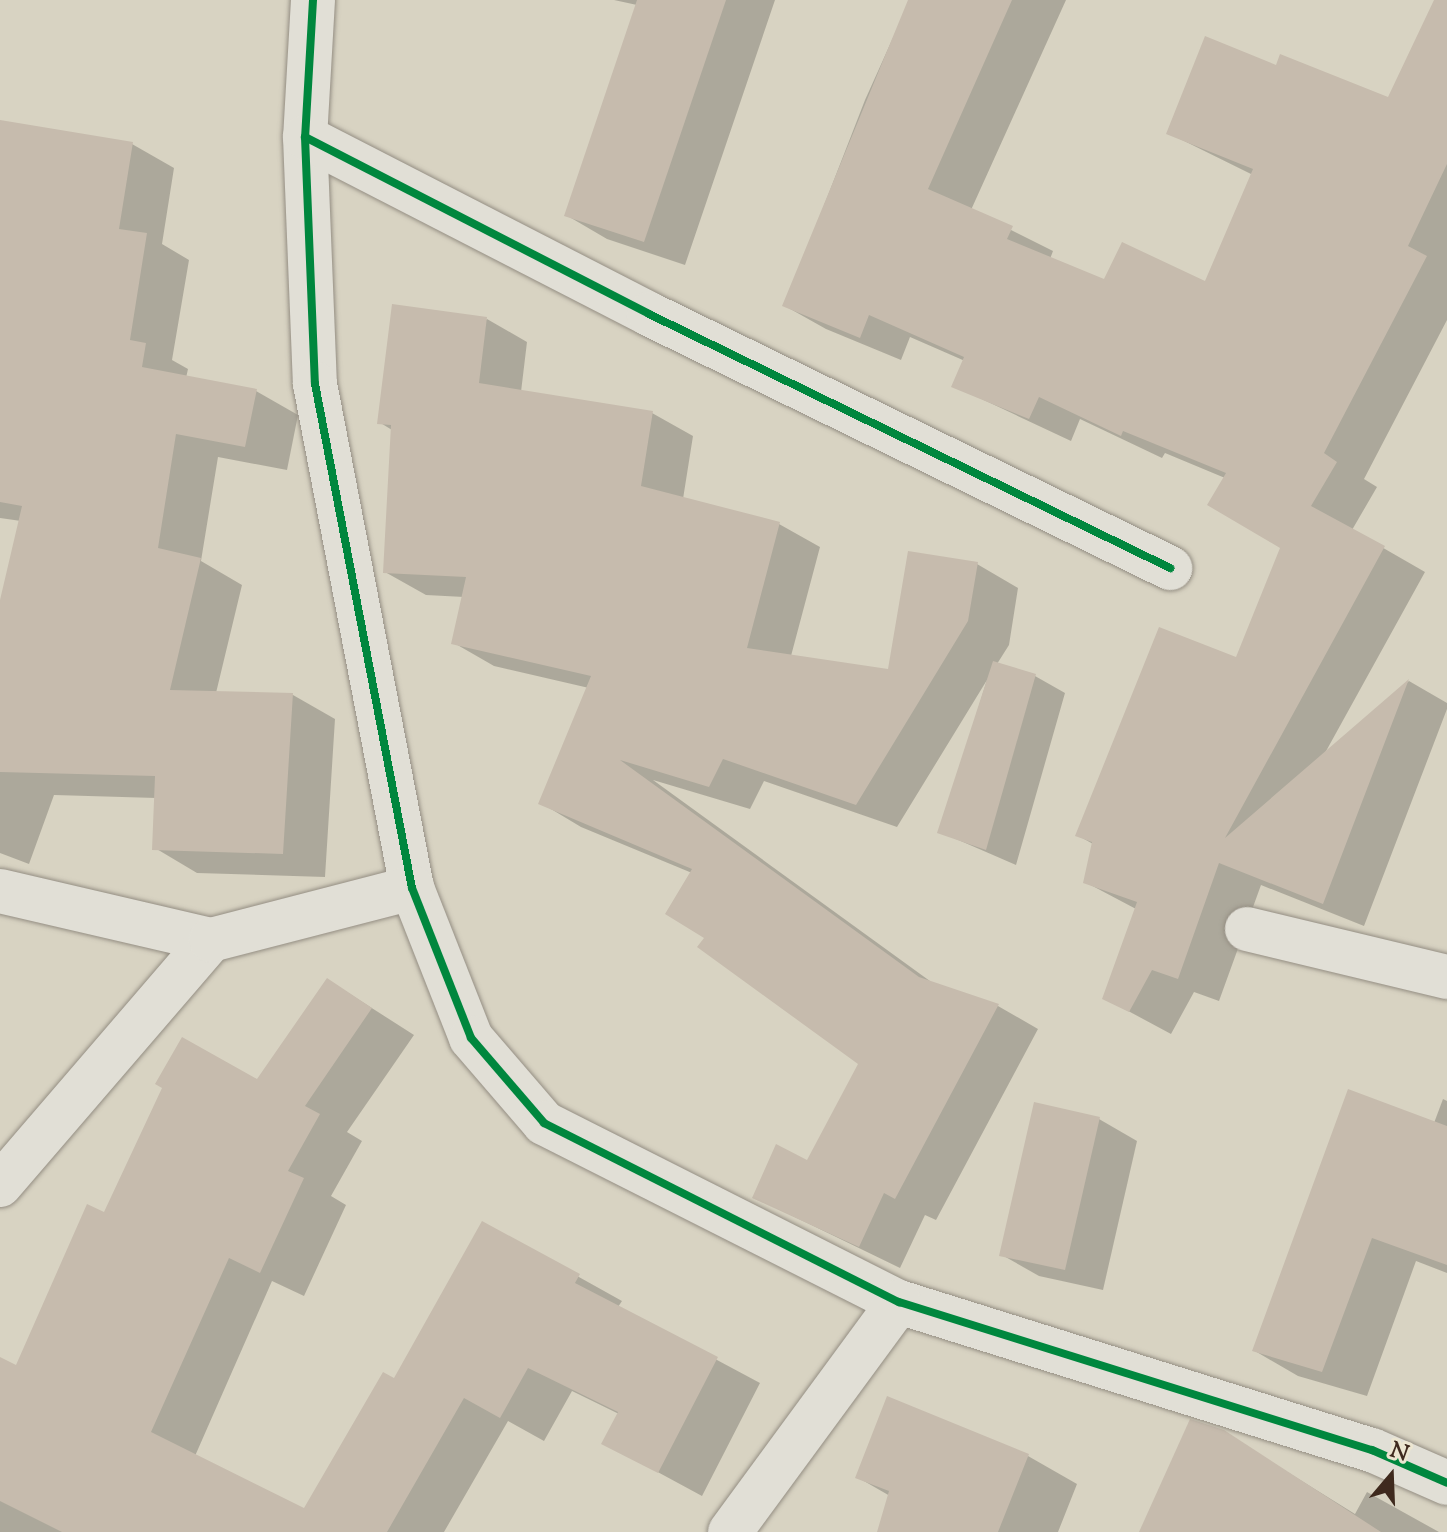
<!DOCTYPE html>
<html>
<head>
<meta charset="utf-8">
<style>
	body { margin:0 }
	#map { position:relative; width:1447px; height:1532px; overflow:hidden; background:#d8d3c2; font-family:"Sorts Mill Goudy",serif }
	div>[style] { position:absolute }
	.shadow>* { inset:0; background:#0003 }
	.building>* { inset:0; background:#c6bbad }
	.roads { filter:drop-shadow(0 0 2px #948e83) drop-shadow(0 0 2px #948e83) }
	.minor>* { height:44px; margin:-22px; padding:0 22px; transform-origin:22px; border-radius:22px; background:#e1dfd6 }
	.cycleway>* { height:8px; margin:-4px; padding:0 4px; transform-origin:4px; border-radius:4px; background:#00873e }
	span { translate:-50% -50%; white-space:nowrap; text-align:center; line-height:1.15; -webkit-text-stroke:8px #ece6d1; paint-order:stroke }
	.north { position:absolute; left:1351px; top:1436px; width:80px; height:80px; -webkit-text-stroke:6px #ece6d1; paint-order:stroke; rotate:19deg; font-size:22px; font-weight:700; line-height:32px; text-align:center; color:#3f2a1e }
	.north::after { content:''; display:block; margin:auto; width:28px; height:36px; background:#3f2a1e; clip-path:polygon(50% 0,100% 100%,50% 72%,0 100%) }
</style>
</head>
<body>
<div id="map">
	<div class="shadow">
		<div style="clip-path:polygon(614px 0,775px 0,685px 265px,607px 239px,566px 215px,637px 5px)"></div>
		<div style="clip-path:polygon(910px 0,1066px 0,971px 210px,1053px 251px,1050px 259px,1105px 282px,1206px 283px,1253px 175px,1168px 133px,1278px 67px,1389px 99px,1436px 0,1447px 0,1447px 320px,1364px 479px,1377px 487px,1352px 530px,1425px 572px,1325px 753px,1409px 681px,1447px 703px,1447px 709px,1364px 926px,1261px 885px,1219px 1001px,1194px 992px,1171px 1034px,1104px 998px,1136px 909px,1085px 882px,1093px 844px,1077px 835px,1238px 660px,1282px 547px,1225px 478px,1165px 453px,1162px 458px,1080px 419px,1071px 441px,954px 386px,965px 361px,910px 337px,901px 360px,826px 329px,785px 306px,865px 100px)"></div>
		<div style="clip-path:polygon(0 122px,132px 144px,174px 168px,162px 244px,189px 260px,172px 360px,188px 369px,186px 378px,256px 391px,298px 415px,287px 470px,218px 457px,201px 561px,242px 585px,216px 693px,293px 695px,335px 719px,325px 877px,197px 873px,155px 848px,156px 798px,54px 795px,29px 864px,0 853px,0 609px,21px 521px,0 518px)"></div>
		<div style="clip-path:polygon(487px 319px,527px 342px,521px 392px,652px 413px,693px 436px,683px 499px,779px 524px,820px 547px,791px 656px,890px 672px,977px 564px,1018px 588px,1009px 645px,997px 664px,1035px 676px,1065px 693px,1016px 865px,940px 832px,987px 680px,897px 827px,764px 781px,750px 809px,653px 780px,934px 984px,998px 1006px,1038px 1029px,936px 1220px,925px 1215px,900px 1268px,754px 1197px,808px 1163px,860px 1063px,707px 937px,692px 873px,581px 827px,541px 803px,589px 688px,494px 666px,454px 643px,464px 597px,426px 595px,385px 572px,392px 430px,379px 422px)"></div>
		<div style="clip-path:polygon(328px 980px,414px 1035px,347px 1132px,362px 1141px,331px 1196px,346px 1205px,304px 1296px,272px 1281px,195px 1456px,305px 1511px,395px 1381px,482px 1223px,622px 1301px,618px 1307px,760px 1383px,702px 1496px,604px 1443px,619px 1414px,572px 1391px,544px 1441px,508px 1421px,444px 1532px,0 1532px,0 1359px,17px 1367px,105px 1214px,258px 1082px)"></div>
		<div style="clip-path:polygon(1443px 1099px,1447px 1101px,1447px 1273px,1416px 1261px,1367px 1396px,1298px 1376px,1255px 1351px,1434px 1123px)"></div>
		<div style="clip-path:polygon(1099px 1119px,1137px 1141px,1103px 1290px,1039px 1276px,1002px 1255px)"></div>
		<div style="clip-path:polygon(888px 1399px,1028px 1456px,1077px 1484px,1058px 1532px,879px 1532px,890px 1496px,857px 1477px)"></div>
		<div style="clip-path:polygon(1223px 1432px,1355px 1514px,1367px 1492px,1439px 1532px,1141px 1532px)"></div>
	</div>
	<div class="building">
		<div style="clip-path:polygon(637px 0,726px 0,644px 242px,564px 216px)"></div>
		<div style="clip-path:polygon(908px 0,1012px 0,928px 189px,1013px 226px,1007px 239px,1104px 279px,1122px 242px,1205px 281px,1253px 169px,1166px 134px,1205px 36px,1276px 65px,1280px 54px,1388px 97px,1434px 0,1447px 0,1447px 164px,1408px 246px,1427px 256px,1324px 453px,1337px 462px,1311px 506px,1385px 546px,1225px 838px,1409px 679px,1323px 904px,1219px 863px,1178px 979px,1152px 970px,1129px 1012px,1102px 999px,1137px 902px,1083px 883px,1092px 842px,1075px 836px,1159px 627px,1236px 657px,1280px 548px,1207px 505px,1226px 473px,1123px 431px,1121px 436px,1039px 397px,1029px 419px,951px 387px,964px 357px,869px 315px,860px 338px,782px 306px)"></div>
		<div style="clip-path:polygon(0 120px,133px 142px,119px 229px,147px 233px,130px 340px,146px 343px,142px 367px,257px 389px,245px 447px,176px 434px,158px 548px,201px 558px,170px 690px,293px 693px,283px 854px,152px 850px,155px 776px,0 772px,0 600px,22px 506px,0 502px)"></div>
		<div style="clip-path:polygon(392px 304px,487px 317px,479px 383px,653px 411px,641px 486px,780px 522px,747px 648px,888px 669px,908px 551px,978px 562px,968px 621px,856px 805px,723px 759px,709px 787px,620px 760px,919px 977px,999px 1004px,895px 1199px,884px 1193px,859px 1247px,752px 1198px,776px 1144px,807px 1160px,858px 1064px,697px 947px,704px 938px,665px 914px,692px 869px,538px 804px,591px 676px,451px 644px,466px 577px,383px 573px,391px 425px,377px 424px)"></div>
		<div style="clip-path:polygon(993px 661px,1036px 674px,986px 850px,937px 833px)"></div>
		<div style="clip-path:polygon(327px 978px,372px 1008px,305px 1106px,320px 1114px,288px 1171px,304px 1178px,260px 1273px,229px 1258px,151px 1432px,304px 1508px,383px 1372px,394px 1378px,482px 1221px,580px 1274px,575px 1283px,718px 1357px,658px 1473px,601px 1444px,618px 1412px,528px 1368px,500px 1418px,464px 1398px,387px 1532px,62px 1532px,0 1501px,0 1357px,16px 1365px,87px 1204px,104px 1212px,162px 1088px,155px 1084px,182px 1037px,257px 1079px)"></div>
		<div style="clip-path:polygon(1348px 1089px,1447px 1126px,1447px 1265px,1372px 1238px,1322px 1372px,1252px 1351px)"></div>
		<div style="clip-path:polygon(1034px 1102px,1100px 1117px,1065px 1270px,999px 1256px)"></div>
		<div style="clip-path:polygon(887px 1396px,1029px 1454px,998px 1532px,877px 1532px,889px 1491px,855px 1478px)"></div>
		<div style="clip-path:polygon(1190px 1419px,1224px 1430px,1381px 1532px,1139px 1532px)"></div>
	</div>
	<div class="roads">
		<div class="minor">
			<div style="left:313px;top:0;width:137px;rotate:93.3deg"></div>
			<div style="left:305px;top:137px;width:247px;rotate:87.7deg"></div>
			<div style="left:315px;top:384px;width:513px;rotate:79.11deg"></div>
			<div style="left:412px;top:888px;width:161px;rotate:68.5deg"></div>
			<div style="left:471px;top:1038px;width:112px;rotate:49.3deg"></div>
			<div style="left:544px;top:1123px;width:398px;rotate:26.8deg"></div>
			<div style="left:899px;top:1302px;width:496px;rotate:17.4deg"></div>
			<div style="left:1372px;top:1450px;width:82px;rotate:23.7deg"></div>
			<div style="left:305px;top:137px;width:387px;rotate:27.2deg"></div>
			<div style="left:649px;top:314px;width:580px;rotate:25.99deg"></div>
			<div style="left:0;top:891px;width:217px;rotate:13.1deg"></div>
			<div style="left:1247px;top:929px;width:206px;rotate:13.5deg"></div>
			<div style="left:0;top:1185px;width:323px;rotate:-49.3deg"></div>
			<div style="left:211px;top:940px;width:208px;rotate:-14.5deg"></div>
			<div style="left:730px;top:1532px;width:285px;rotate:-53.7deg"></div>
		</div>
	</div>
	<div class="cycleway">
		<div style="left:313px;top:0;width:137px;rotate:93.3deg"></div>
		<div style="left:305px;top:137px;width:247px;rotate:87.7deg"></div>
		<div style="left:315px;top:384px;width:513px;rotate:79.11deg"></div>
		<div style="left:412px;top:888px;width:161px;rotate:68.5deg"></div>
		<div style="left:471px;top:1038px;width:112px;rotate:49.3deg"></div>
		<div style="left:544px;top:1123px;width:398px;rotate:26.8deg"></div>
		<div style="left:899px;top:1302px;width:496px;rotate:17.4deg"></div>
		<div style="left:1372px;top:1450px;width:82px;rotate:23.7deg"></div>
		<div style="left:305px;top:137px;width:387px;rotate:27.2deg"></div>
		<div style="left:649px;top:314px;width:580px;rotate:25.99deg"></div>
	</div>
	<div class="north">N</div>
</div>
</body>
</html>
